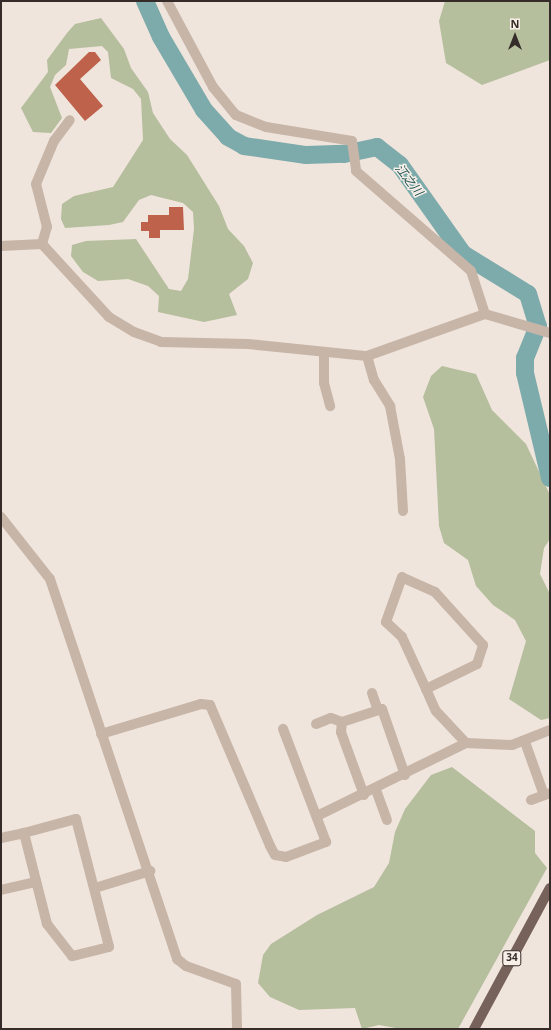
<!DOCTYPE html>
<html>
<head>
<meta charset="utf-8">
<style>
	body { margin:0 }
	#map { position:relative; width:551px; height:1030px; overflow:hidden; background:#f0e5dc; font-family:"Open Sans","Noto Sans JP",sans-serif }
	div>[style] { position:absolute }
	.green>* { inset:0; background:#b5be9d }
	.river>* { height:18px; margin:-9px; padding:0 9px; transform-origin:9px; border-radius:9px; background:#7dabab }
	.building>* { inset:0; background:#be624c }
	.minor>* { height:10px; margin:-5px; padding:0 5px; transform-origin:5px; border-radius:5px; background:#c7b5a8 }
	.primary>* { height:10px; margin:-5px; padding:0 5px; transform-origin:5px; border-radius:5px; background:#76625a }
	span { translate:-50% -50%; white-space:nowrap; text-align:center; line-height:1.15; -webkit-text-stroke:3px #f8f0e8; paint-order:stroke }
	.shield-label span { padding:1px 3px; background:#f8f0e8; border:1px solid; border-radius:3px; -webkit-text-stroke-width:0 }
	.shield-label { font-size:10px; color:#352b28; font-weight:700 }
	.water-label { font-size:12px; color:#205354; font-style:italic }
	.frame { position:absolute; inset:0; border:2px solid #352b28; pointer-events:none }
	.north { position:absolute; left:495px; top:16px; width:40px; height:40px; -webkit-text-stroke:3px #f8f0e8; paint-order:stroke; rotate:0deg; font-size:11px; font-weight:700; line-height:16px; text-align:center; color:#352b28 }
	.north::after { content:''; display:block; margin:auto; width:14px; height:18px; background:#352b28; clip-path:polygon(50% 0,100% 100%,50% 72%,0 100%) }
</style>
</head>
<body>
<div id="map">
	<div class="green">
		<div style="clip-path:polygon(445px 1px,550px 1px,550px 60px,482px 85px,446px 63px,439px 21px)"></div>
		<div style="clip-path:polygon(101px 18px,124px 49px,131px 68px,148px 92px,153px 113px,170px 139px,187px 155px,219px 206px,228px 229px,244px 246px,253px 263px,248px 279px,229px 294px,237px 315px,204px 322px,158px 312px,159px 296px,148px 286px,128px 279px,98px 281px,83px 272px,71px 256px,72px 245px,86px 241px,136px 239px,169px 289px,181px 291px,188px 279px,194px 229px,193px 212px,183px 203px,151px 195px,139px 200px,123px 222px,109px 225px,65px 228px,61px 219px,62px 204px,74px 196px,113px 187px,143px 140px,141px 99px,133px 89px,111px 78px,108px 52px,102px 46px,69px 49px,66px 65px,55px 75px,50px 87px,62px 118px,51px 133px,33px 132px,21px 108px,48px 72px,47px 60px,67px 33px,75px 24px)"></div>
		<div style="clip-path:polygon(442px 366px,476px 374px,492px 410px,526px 444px,550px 495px,550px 539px,544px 548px,540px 574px,550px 594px,550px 718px,541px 720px,509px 699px,526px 641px,515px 620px,493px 605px,476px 586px,468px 560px,444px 543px,439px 526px,434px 429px,423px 397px,431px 376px)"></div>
		<div style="clip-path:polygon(452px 767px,535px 831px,535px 853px,547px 868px,458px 1029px,401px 1029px,379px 1025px,362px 1029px,355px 1008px,299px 1010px,270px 997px,258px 983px,263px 955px,271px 944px,317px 915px,374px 887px,389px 863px,395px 832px,405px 809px,431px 775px)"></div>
	</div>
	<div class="river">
		<div style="left:145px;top:1px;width:39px;rotate:66deg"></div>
		<div style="left:161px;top:37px;width:85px;rotate:59.5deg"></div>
		<div style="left:204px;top:110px;width:36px;rotate:48deg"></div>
		<div style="left:228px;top:137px;width:18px;rotate:29deg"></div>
		<div style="left:244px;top:146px;width:63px;rotate:8.3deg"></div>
		<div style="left:306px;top:155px;width:38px;rotate:-2deg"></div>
		<div style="left:344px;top:154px;width:34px;rotate:-12deg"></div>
		<div style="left:377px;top:147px;width:29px;rotate:38deg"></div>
		<div style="left:400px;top:165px;width:109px;rotate:54.7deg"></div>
		<div style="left:463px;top:254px;width:76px;rotate:31.6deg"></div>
		<div style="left:528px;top:294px;width:34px;rotate:73deg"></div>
		<div style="left:538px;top:326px;width:35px;rotate:112deg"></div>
		<div style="left:525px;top:358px;width:15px;rotate:90deg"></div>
		<div style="left:525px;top:373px;width:108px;rotate:76.6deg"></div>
	</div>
	<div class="building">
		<div style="clip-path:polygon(89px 52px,95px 52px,101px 60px,80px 79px,103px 106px,85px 121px,55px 85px)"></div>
		<div style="clip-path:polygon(169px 207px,183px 207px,184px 230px,160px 230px,160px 238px,149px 238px,149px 231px,141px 231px,141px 222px,148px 222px,148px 215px,169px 215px)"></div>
	</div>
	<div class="minor">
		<div style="left:167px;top:1px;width:98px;rotate:61.9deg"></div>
		<div style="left:213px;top:87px;width:36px;rotate:51deg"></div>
		<div style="left:236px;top:115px;width:32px;rotate:22deg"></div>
		<div style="left:266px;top:127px;width:87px;rotate:9.2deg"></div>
		<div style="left:352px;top:141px;width:30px;rotate:82deg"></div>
		<div style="left:356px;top:171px;width:152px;rotate:41deg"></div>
		<div style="left:471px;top:271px;width:45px;rotate:72deg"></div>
		<div style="left:42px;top:244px;width:18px;rotate:-74deg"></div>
		<div style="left:47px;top:227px;width:44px;rotate:-104.3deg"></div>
		<div style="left:36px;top:184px;width:47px;rotate:-67.3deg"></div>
		<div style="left:54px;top:141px;width:26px;rotate:-53deg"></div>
		<div style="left:1px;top:246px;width:41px;rotate:-2.8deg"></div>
		<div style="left:42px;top:244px;width:99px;rotate:47.5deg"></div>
		<div style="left:109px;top:317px;width:29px;rotate:31deg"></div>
		<div style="left:134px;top:332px;width:29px;rotate:20deg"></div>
		<div style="left:161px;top:342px;width:87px;rotate:1.3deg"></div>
		<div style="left:248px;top:344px;width:120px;rotate:5.8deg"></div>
		<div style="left:367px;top:356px;width:125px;rotate:-19.6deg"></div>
		<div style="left:485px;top:314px;width:68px;rotate:16.3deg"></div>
		<div style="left:324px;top:352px;width:31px;rotate:90deg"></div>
		<div style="left:324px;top:383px;width:24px;rotate:75deg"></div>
		<div style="left:367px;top:356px;width:25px;rotate:74deg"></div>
		<div style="left:374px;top:380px;width:31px;rotate:58deg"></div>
		<div style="left:390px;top:406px;width:54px;rotate:79.3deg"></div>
		<div style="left:400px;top:459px;width:52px;rotate:86.7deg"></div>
		<div style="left:1px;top:517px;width:79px;rotate:51.7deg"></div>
		<div style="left:50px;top:579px;width:401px;rotate:71.5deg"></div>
		<div style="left:177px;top:959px;width:11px;rotate:38deg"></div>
		<div style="left:186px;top:966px;width:53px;rotate:19.8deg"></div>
		<div style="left:236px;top:984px;width:45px;rotate:88.7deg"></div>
		<div style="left:426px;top:689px;width:57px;rotate:-26.1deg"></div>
		<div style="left:477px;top:664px;width:20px;rotate:-72deg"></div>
		<div style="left:483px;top:645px;width:72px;rotate:-132.2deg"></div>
		<div style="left:435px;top:592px;width:36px;rotate:-156deg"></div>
		<div style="left:402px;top:577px;width:48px;rotate:109.6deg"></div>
		<div style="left:386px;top:622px;width:22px;rotate:43deg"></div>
		<div style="left:402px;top:637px;width:57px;rotate:65.2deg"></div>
		<div style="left:426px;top:689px;width:24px;rotate:66deg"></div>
		<div style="left:436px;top:711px;width:44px;rotate:46.8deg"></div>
		<div style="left:372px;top:693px;width:18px;rotate:71deg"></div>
		<div style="left:316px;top:724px;width:16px;rotate:-22deg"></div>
		<div style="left:331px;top:718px;width:12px;rotate:20deg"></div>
		<div style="left:101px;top:734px;width:104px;rotate:-16.7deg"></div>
		<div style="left:201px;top:704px;width:9px;rotate:6deg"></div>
		<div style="left:210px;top:705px;width:153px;rotate:66.9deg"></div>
		<div style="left:270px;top:846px;width:10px;rotate:61deg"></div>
		<div style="left:275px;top:855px;width:11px;rotate:10deg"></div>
		<div style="left:286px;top:857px;width:43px;rotate:-20.6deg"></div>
		<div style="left:326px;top:842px;width:121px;rotate:-110.8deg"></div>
		<div style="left:525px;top:742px;width:56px;rotate:70.3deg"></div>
		<div style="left:376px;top:790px;width:32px;rotate:70deg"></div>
		<div style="left:364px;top:795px;width:67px;rotate:-110.1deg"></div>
		<div style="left:341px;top:732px;width:10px;rotate:-84deg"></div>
		<div style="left:342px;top:722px;width:42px;rotate:-18deg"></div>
		<div style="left:382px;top:709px;width:70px;rotate:70.8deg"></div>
		<div style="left:531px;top:800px;width:20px;rotate:-20deg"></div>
		<div style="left:317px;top:816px;width:166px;rotate:-26.1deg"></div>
		<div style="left:466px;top:743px;width:46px;rotate:2.5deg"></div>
		<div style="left:512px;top:745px;width:41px;rotate:-21.5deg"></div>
		<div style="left:1px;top:838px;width:24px;rotate:-12deg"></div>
		<div style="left:24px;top:833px;width:54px;rotate:-15.1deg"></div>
		<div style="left:76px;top:819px;width:132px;rotate:75.5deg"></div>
		<div style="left:109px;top:947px;width:38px;rotate:166deg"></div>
		<div style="left:72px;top:956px;width:41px;rotate:-128deg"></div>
		<div style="left:47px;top:924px;width:94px;rotate:-104.2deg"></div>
		<div style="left:95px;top:888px;width:58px;rotate:-17.2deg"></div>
		<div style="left:1px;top:890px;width:36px;rotate:-13deg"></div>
	</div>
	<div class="primary">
		<div style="left:474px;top:1029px;width:160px;rotate:-61.7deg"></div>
	</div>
	<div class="shield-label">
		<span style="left:512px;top:958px">34</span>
	</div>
	<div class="water-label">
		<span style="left:409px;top:180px;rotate:52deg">江之川</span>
	</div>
	<div class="frame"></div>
	<div class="north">N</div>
</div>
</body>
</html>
